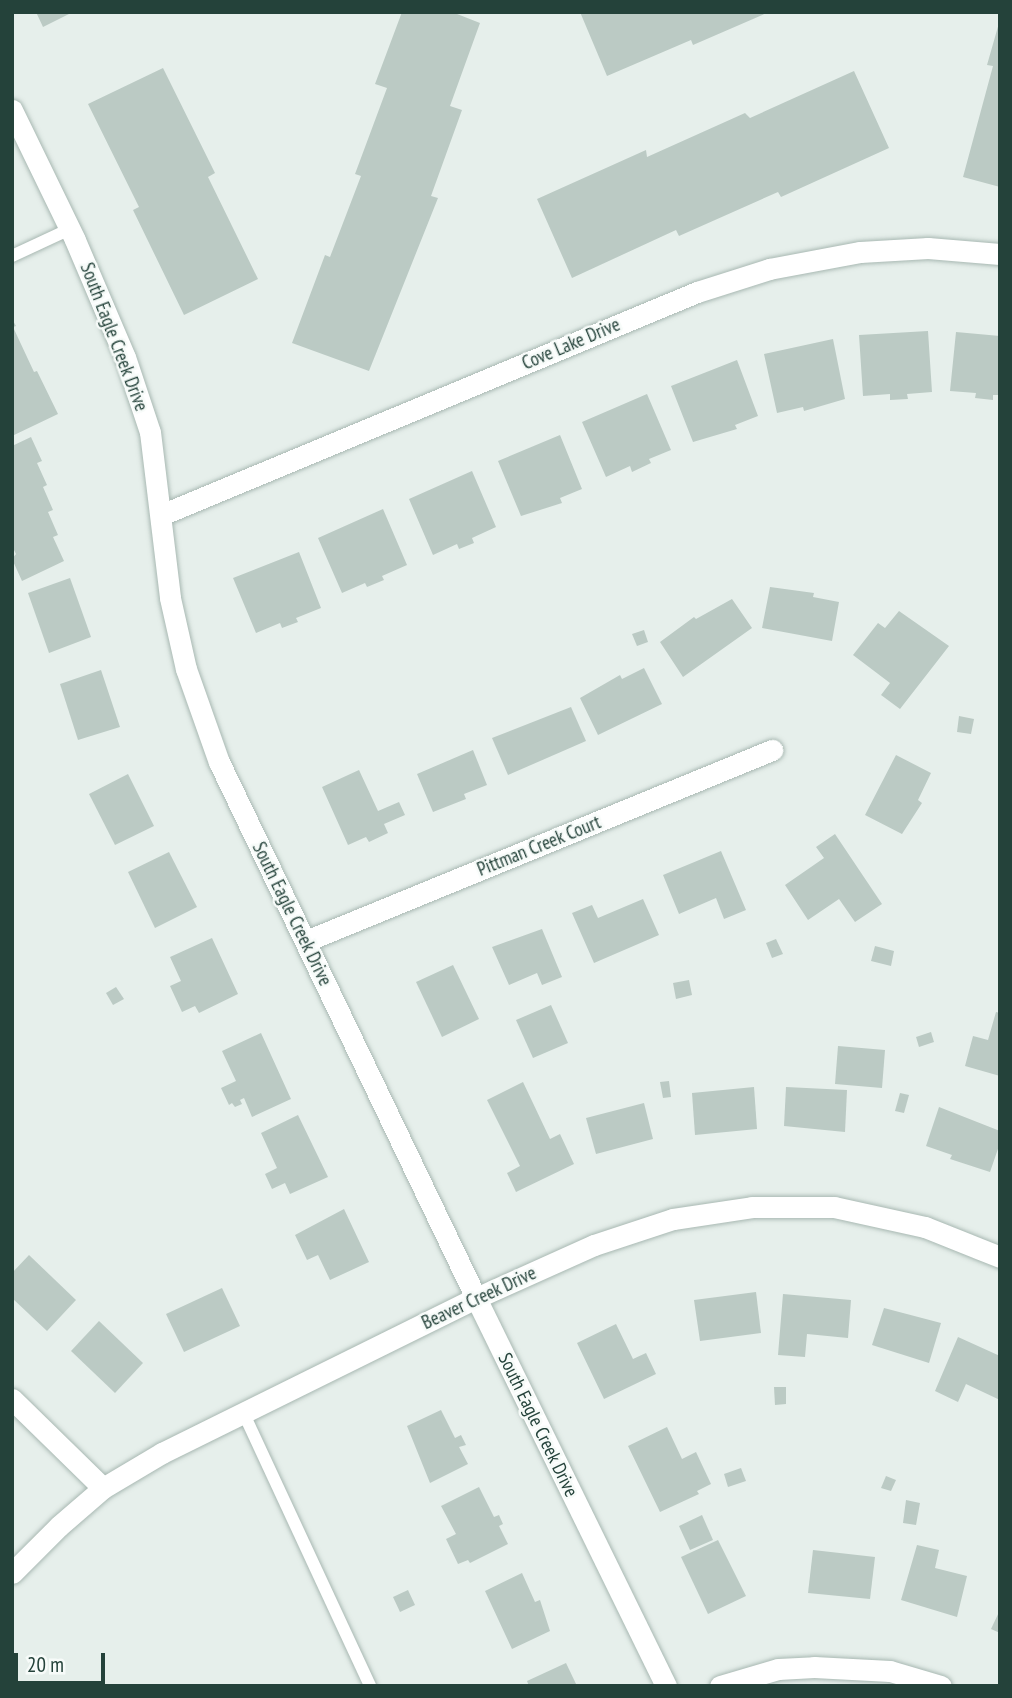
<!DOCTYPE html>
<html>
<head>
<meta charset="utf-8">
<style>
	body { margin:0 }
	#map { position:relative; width:1012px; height:1698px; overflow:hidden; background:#e6efeb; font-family:"PT Sans Narrow",sans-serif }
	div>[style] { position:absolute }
	.building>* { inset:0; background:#bbcac4 }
	.roads { filter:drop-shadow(0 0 2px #a8b8b2) drop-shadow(0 0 2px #a8b8b2) }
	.service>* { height:12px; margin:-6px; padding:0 6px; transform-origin:6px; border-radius:6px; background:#fff }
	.minor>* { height:21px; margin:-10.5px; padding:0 10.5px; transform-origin:10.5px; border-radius:10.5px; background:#fff }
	span { translate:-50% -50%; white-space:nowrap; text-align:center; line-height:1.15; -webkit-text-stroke:5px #f7fbf9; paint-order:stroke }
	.street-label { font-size:19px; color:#24423a }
	.frame { position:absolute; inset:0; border:14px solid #24423a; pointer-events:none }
	.scale { position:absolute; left:14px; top:1653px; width:91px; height:32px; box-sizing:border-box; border:4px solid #24423a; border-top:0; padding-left:9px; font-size:21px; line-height:24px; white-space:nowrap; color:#24423a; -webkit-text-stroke:5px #f7fbf9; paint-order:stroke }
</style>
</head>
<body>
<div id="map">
	<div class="building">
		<div style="clip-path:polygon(36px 12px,73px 12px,43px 27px)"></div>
		<div style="clip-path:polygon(402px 12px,452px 12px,480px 23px,450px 106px,462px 110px,431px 196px,438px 198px,369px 371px,292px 343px,325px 255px,330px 257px,361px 176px,355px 174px,387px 88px,375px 84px)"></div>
		<div style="clip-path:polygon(580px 12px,769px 12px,693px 45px,691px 40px,607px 76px)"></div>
		<div style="clip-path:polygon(999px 23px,1000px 23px,1000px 187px,963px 177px,993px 66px,987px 65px)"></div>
		<div style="clip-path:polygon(163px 68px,215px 173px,208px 177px,258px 279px,184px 315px,133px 210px,139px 207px,88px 104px)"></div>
		<div style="clip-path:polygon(854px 71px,889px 148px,781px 197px,778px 192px,679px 236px,676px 230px,572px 278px,537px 199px,646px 150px,647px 157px,745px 113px,750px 118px)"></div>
		<div style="clip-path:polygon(12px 319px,16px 326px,13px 327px,34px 372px,37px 371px,58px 414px,12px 436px)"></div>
		<div style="clip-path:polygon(928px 331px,932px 392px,907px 394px,908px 399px,890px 400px,890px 394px,863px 396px,859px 335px)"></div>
		<div style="clip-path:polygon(956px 332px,1000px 336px,1000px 395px,993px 395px,993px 400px,975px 398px,976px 393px,950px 391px)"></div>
		<div style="clip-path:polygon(833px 339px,845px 399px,804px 411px,803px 407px,777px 413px,764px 354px)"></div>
		<div style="clip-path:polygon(737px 360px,758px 416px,735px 425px,737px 429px,693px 442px,671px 386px)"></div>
		<div style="clip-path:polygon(647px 394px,671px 450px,649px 459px,651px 463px,632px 472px,630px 466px,606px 477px,582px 422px)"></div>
		<div style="clip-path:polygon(560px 435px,582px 489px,560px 498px,562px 503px,521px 516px,498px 461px)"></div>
		<div style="clip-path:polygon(31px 437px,42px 461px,37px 463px,47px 485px,43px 487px,53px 510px,48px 512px,58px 535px,53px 537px,64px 561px,22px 581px,12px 559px,16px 554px,12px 546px,12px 446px)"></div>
		<div style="clip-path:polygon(472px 471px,496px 527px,472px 538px,474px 543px,459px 549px,457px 544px,433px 555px,409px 499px)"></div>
		<div style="clip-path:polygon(383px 509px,407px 565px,382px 576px,384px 580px,367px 587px,365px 583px,342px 593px,318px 538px)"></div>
		<div style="clip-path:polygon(299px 552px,321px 608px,296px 618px,298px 622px,282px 628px,280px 623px,256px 633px,233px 578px)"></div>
		<div style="clip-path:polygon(70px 578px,91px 637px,49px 653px,28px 593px)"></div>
		<div style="clip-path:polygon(770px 587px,814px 593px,813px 597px,839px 602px,832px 641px,762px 628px)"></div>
		<div style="clip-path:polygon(732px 599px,752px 628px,683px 677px,660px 642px,694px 617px,696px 619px)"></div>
		<div style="clip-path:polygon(899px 611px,949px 646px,900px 709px,881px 695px,890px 683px,853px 655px,878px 623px,885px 628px)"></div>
		<div style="clip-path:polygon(644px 630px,648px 642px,637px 646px,632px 634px)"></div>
		<div style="clip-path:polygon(644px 668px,662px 704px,598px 735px,580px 698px,620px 675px,622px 679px)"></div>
		<div style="clip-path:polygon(101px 670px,120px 727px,78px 740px,60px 684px)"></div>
		<div style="clip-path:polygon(571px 707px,586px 741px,508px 775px,492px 738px)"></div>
		<div style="clip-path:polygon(959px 716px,974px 719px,971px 734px,957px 732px)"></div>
		<div style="clip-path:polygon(473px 750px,487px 785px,464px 794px,466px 799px,433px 812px,417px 774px)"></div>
		<div style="clip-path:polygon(896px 755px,931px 773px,918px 800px,922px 803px,902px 834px,865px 815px)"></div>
		<div style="clip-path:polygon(359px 770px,378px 811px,399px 802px,405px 815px,384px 824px,388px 833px,369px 842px,366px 837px,348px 845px,322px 787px)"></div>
		<div style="clip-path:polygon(128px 774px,154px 826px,115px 845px,89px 794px)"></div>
		<div style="clip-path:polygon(835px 834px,882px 904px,855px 922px,839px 899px,808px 920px,785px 885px,824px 858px,816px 847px)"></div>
		<div style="clip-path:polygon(721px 851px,746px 910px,724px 919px,716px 898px,679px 914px,663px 875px)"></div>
		<div style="clip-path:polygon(169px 852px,197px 907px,155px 928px,128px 872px)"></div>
		<div style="clip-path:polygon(643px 899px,659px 935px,594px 963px,572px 913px,592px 905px,598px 918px)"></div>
		<div style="clip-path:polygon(542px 929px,562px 977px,542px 985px,537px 973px,509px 985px,492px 947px)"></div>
		<div style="clip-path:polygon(212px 938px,238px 994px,199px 1013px,195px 1006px,182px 1012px,170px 986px,181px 981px,170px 957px)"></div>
		<div style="clip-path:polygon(776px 939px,783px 954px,772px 958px,766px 943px)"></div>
		<div style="clip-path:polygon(875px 946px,894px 951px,891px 966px,871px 961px)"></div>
		<div style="clip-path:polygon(453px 965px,479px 1019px,442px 1037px,416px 982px)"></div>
		<div style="clip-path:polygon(689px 980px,692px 995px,676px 999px,673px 983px)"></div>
		<div style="clip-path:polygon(116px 987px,124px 999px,113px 1005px,106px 993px)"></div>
		<div style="clip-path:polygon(551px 1005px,568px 1043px,533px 1058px,516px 1020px)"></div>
		<div style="clip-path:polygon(996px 1012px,1000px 1013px,1000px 1076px,965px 1066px,973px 1036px,988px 1040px)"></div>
		<div style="clip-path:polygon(931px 1032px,934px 1042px,919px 1047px,916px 1037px)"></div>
		<div style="clip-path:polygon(261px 1033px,291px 1099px,252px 1117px,244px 1098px,240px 1100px,242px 1104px,235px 1107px,232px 1103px,229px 1105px,221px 1088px,236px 1081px,222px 1051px)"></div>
		<div style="clip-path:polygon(838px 1046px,885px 1050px,882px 1088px,835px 1084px)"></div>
		<div style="clip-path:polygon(669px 1081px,671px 1097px,663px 1098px,660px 1082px)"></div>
		<div style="clip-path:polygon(523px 1082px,550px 1139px,560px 1134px,574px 1164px,516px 1192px,507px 1173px,520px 1166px,487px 1100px)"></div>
		<div style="clip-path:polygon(754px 1087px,757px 1129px,695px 1135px,692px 1093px)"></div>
		<div style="clip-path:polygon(786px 1087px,847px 1090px,845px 1132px,784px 1126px)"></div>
		<div style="clip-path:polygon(900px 1093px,909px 1095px,904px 1113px,895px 1111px)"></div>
		<div style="clip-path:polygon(644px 1103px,653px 1139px,596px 1154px,586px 1118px)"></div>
		<div style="clip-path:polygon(939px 1107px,1000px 1131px,1000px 1143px,990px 1172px,950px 1159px,952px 1155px,926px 1146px)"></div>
		<div style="clip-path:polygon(298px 1115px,328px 1177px,290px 1194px,285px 1183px,272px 1189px,265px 1174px,277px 1168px,261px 1133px)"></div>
		<div style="clip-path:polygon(344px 1209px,369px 1262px,330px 1280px,318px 1255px,307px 1260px,295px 1235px)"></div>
		<div style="clip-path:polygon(29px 1255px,76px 1300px,47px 1331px,12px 1298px,12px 1273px)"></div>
		<div style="clip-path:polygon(222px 1288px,240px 1326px,184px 1352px,166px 1314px)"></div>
		<div style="clip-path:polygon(756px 1292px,761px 1333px,700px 1341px,694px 1300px)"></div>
		<div style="clip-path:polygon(783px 1294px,851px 1300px,848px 1338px,807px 1334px,805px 1357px,778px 1355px)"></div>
		<div style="clip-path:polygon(884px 1308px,941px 1323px,929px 1363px,872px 1345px)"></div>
		<div style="clip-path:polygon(99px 1321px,143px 1363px,115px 1393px,71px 1351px)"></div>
		<div style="clip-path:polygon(616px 1324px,633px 1359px,646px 1353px,656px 1374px,604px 1399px,577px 1343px)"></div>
		<div style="clip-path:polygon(958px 1337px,1000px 1356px,1000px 1400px,966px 1384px,958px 1402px,935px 1391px)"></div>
		<div style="clip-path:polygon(774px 1387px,786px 1387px,786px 1404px,775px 1405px)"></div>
		<div style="clip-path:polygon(441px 1410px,455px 1438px,461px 1435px,466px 1445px,459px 1447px,468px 1464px,430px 1483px,407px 1426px)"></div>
		<div style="clip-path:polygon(667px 1427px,682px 1459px,696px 1452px,711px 1484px,697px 1491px,699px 1494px,660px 1512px,628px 1446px)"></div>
		<div style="clip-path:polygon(741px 1468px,746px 1481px,728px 1487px,724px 1474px)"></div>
		<div style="clip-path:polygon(886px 1476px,896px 1480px,891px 1491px,881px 1488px)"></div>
		<div style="clip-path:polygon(479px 1487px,494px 1517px,499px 1515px,503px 1524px,499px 1526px,508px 1544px,470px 1563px,468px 1560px,458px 1564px,446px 1539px,456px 1534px,441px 1506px)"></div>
		<div style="clip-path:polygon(906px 1500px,920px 1503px,916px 1525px,903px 1523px)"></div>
		<div style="clip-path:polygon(702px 1515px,713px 1540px,690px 1550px,679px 1526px)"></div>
		<div style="clip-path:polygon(718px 1540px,746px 1596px,708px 1614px,681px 1557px)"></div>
		<div style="clip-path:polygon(917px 1545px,939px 1550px,935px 1568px,967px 1576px,957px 1617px,901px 1600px)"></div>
		<div style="clip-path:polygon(813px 1550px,875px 1557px,870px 1599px,808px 1593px)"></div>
		<div style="clip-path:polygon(522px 1573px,535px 1602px,540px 1600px,550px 1631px,512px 1649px,485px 1591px)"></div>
		<div style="clip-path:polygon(408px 1590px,415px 1605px,400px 1612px,393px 1597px)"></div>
		<div style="clip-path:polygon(1000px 1610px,1000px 1633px,991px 1629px)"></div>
		<div style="clip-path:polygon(566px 1663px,577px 1686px,529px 1686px,527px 1681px)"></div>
	</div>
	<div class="roads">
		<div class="service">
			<div style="left:12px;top:256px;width:64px;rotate:-25deg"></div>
			<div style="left:243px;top:1412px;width:302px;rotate:65.1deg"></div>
		</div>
		<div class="minor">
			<div style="left:12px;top:110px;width:144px;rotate:64.1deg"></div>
			<div style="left:75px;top:240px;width:127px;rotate:66.9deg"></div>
			<div style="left:125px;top:357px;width:79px;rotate:71.6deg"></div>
			<div style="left:150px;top:432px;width:167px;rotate:83.1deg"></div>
			<div style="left:170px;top:598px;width:73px;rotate:77.3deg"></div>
			<div style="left:186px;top:669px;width:99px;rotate:70.5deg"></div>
			<div style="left:219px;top:762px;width:594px;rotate:64.38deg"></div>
			<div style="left:476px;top:1298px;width:432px;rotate:63.9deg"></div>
			<div style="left:161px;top:515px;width:581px;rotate:-22.59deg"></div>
			<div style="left:697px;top:292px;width:76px;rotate:-17.7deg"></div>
			<div style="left:769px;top:269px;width:93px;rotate:-10.6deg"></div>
			<div style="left:860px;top:252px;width:68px;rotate:-3.4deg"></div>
			<div style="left:928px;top:248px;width:72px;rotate:4.8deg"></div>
			<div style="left:306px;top:941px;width:504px;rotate:-22.29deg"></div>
			<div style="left:12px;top:1399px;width:127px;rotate:44.4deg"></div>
			<div style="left:12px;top:1573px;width:66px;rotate:-45deg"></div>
			<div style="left:59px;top:1526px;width:58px;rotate:-40.8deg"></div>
			<div style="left:103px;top:1488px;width:69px;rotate:-30.7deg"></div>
			<div style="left:162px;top:1453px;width:350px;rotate:-26.3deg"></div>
			<div style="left:476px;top:1298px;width:129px;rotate:-24.2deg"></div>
			<div style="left:594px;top:1245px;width:83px;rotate:-18.2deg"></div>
			<div style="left:673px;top:1219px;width:80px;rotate:-8.6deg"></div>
			<div style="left:752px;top:1207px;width:82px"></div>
			<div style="left:834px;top:1207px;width:93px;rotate:12.4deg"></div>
			<div style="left:925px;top:1227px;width:81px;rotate:21.8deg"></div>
			<div style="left:720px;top:1686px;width:60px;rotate:-16.3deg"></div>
			<div style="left:778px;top:1669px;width:36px;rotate:-3deg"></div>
			<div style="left:814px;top:1667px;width:76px;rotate:3deg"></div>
			<div style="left:890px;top:1671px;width:53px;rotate:16.4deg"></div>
		</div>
	</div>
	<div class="street-label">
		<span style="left:114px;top:337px;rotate:69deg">South Eagle Creek Drive</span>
		<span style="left:571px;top:344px;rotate:-23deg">Cove Lake Drive</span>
		<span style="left:539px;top:846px;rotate:-22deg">Pittman Creek Court</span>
		<span style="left:292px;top:914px;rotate:64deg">South Eagle Creek Drive</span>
		<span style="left:479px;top:1298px;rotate:-25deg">Beaver Creek Drive</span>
		<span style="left:538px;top:1425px;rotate:64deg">South Eagle Creek Drive</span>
	</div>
	<div class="frame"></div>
	<div class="scale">20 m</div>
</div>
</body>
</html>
